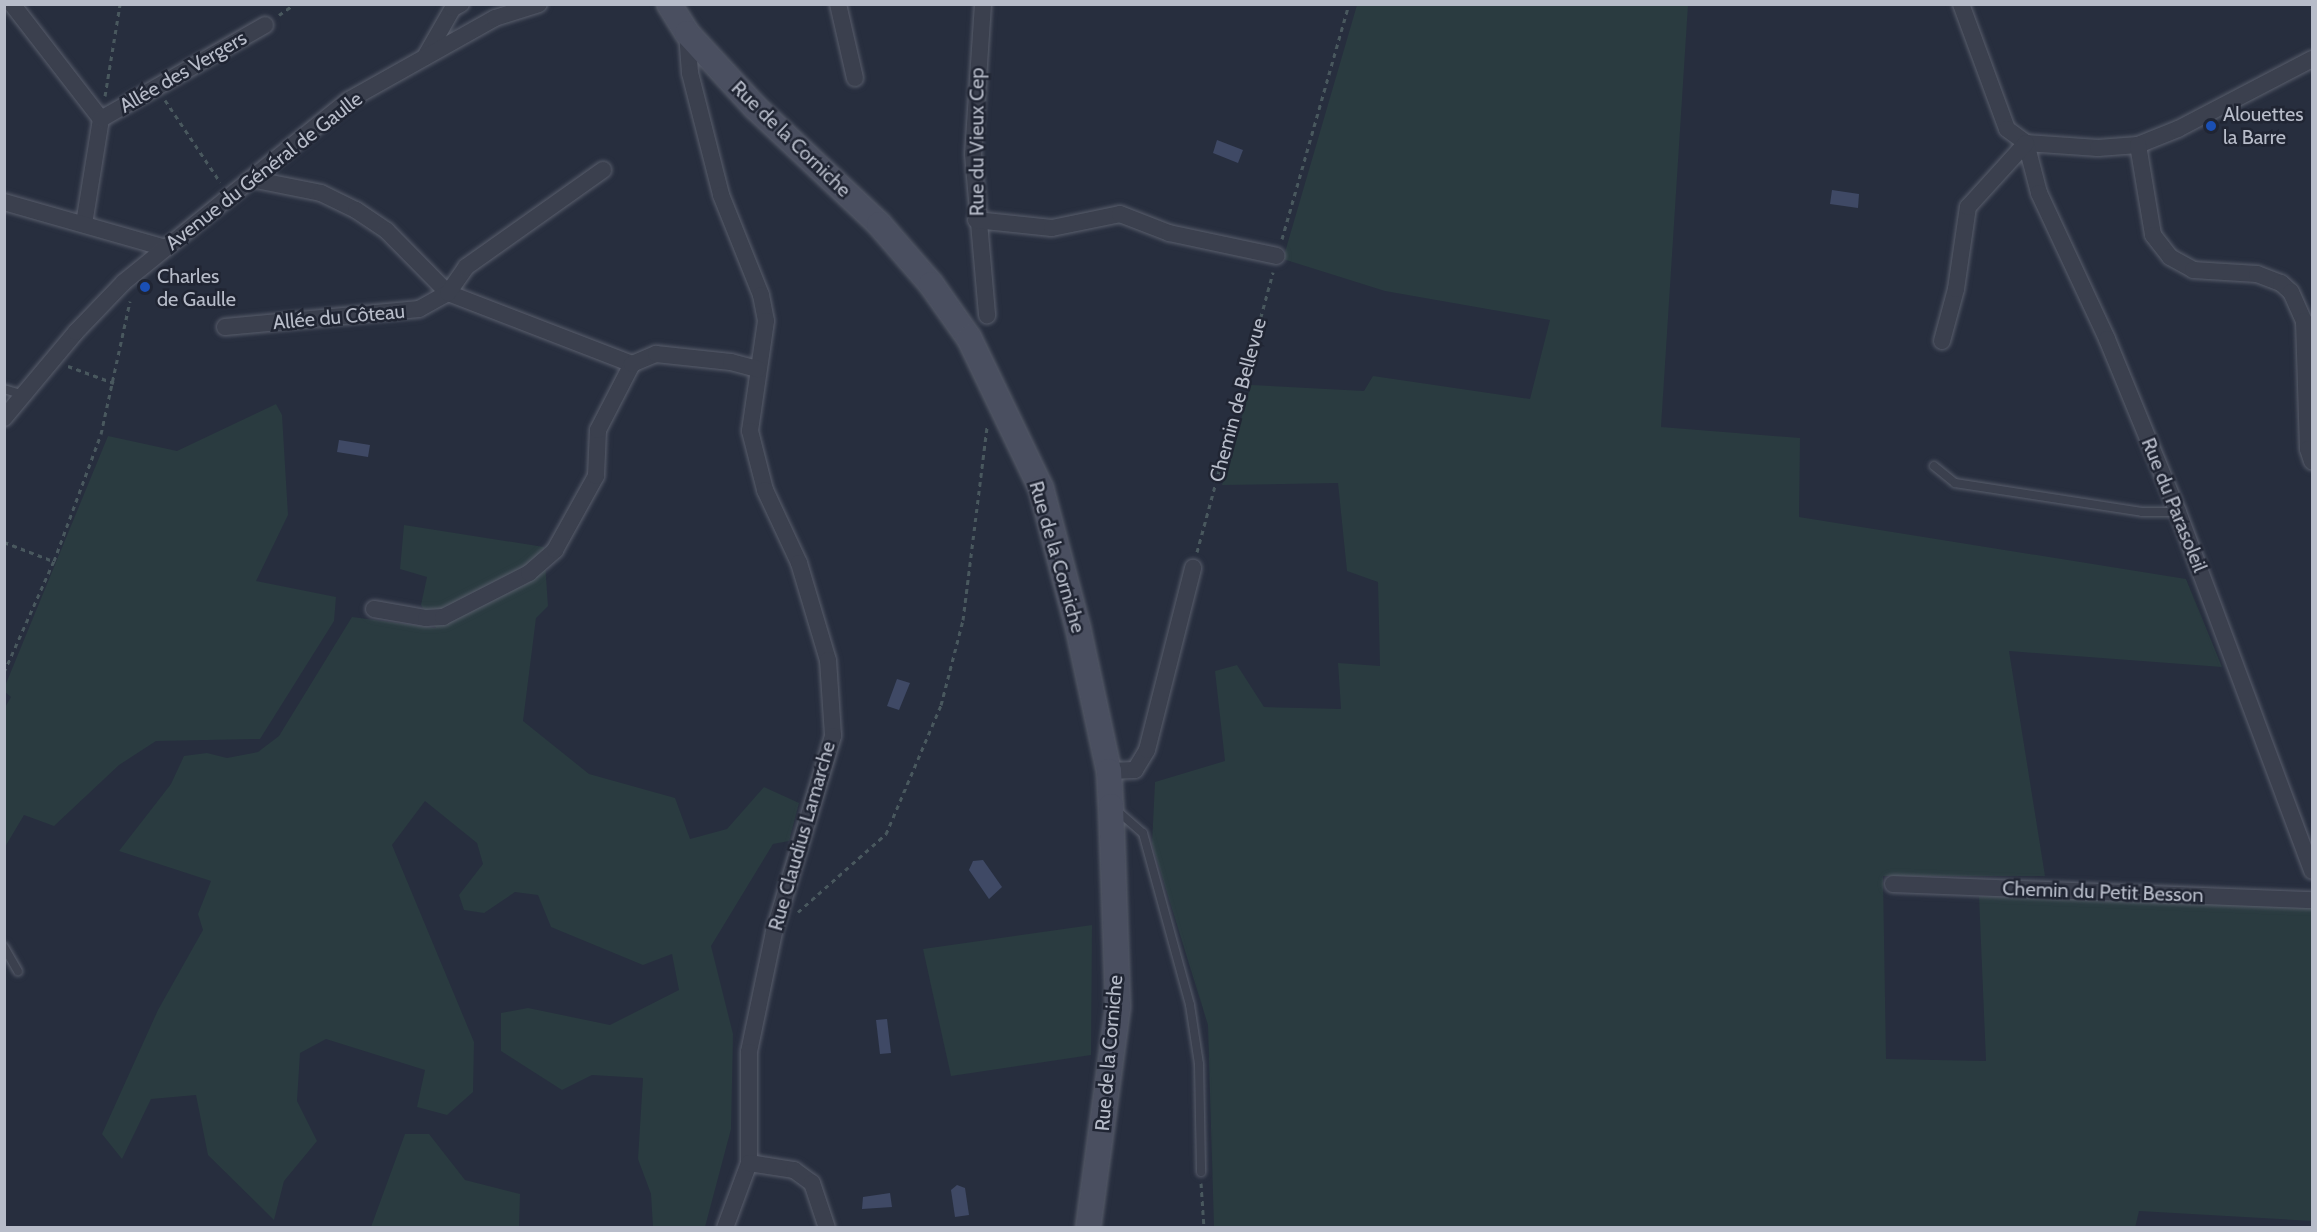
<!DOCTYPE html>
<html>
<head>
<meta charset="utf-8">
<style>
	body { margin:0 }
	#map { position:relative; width:2317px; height:1232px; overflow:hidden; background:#272e3e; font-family:Cabin,sans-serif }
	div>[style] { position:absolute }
	.green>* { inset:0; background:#2a3b40 }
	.water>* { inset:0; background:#3f4965 }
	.path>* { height:3px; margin-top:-1.5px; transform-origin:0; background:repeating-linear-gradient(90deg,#49585e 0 4.5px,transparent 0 9px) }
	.roads { filter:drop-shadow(0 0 2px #595e6c) drop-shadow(0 0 2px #595e6c) }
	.service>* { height:8px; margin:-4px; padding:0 4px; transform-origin:4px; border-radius:4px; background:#3b404e }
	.minor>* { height:16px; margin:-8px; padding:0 8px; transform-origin:8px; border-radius:8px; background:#3b404e }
	.secondary>* { height:24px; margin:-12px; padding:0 12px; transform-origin:12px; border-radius:12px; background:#4a4f60 }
	.dots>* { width:16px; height:16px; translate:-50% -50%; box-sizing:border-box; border:3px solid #202533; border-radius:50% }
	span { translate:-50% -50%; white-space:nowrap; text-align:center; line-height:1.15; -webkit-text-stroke:5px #202533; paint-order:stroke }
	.street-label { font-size:20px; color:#b7bcc9 }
	.poi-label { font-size:20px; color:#b7bcc9 }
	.left { translate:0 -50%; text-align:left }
	.frame { position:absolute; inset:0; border:6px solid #b7bcc9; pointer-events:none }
</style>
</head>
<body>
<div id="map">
	<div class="green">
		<div style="clip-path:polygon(1357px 5px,1688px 5px,1661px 427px,1800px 438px,1799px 517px,2186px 579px,2222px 667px,2009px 651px,2045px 876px,1883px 876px,1886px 1059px,1986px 1061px,1979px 896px,2312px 903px,2312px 1221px,2139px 1211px,2135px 1228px,1214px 1227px,1208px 1025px,1152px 844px,1155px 782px,1225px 761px,1215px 671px,1237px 665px,1264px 707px,1341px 709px,1338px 663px,1380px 666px,1378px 582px,1347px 571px,1338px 483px,1222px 485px,1251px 385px,1364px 391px,1373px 376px,1530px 399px,1550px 320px,1385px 291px,1283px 259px)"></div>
		<div style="clip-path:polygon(276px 404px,282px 415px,288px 515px,256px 581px,336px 597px,334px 621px,260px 739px,156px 741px,119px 765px,54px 826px,24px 815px,5px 847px,4px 709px,11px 697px,5px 692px,5px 686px,108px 436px,177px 451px)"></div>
		<div style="clip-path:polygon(404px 525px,544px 547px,548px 606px,536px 618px,523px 721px,589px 774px,675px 798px,690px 839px,727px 829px,764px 787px,799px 803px,789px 841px,773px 844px,711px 946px,733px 1034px,731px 1129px,705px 1227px,653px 1227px,651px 1194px,638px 1159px,643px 1078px,592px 1075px,562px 1090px,501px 1051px,501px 1013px,528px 1008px,610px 1025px,679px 990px,672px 954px,643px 965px,551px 927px,538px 895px,515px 892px,484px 913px,464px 910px,459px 895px,483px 864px,477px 843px,425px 801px,392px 845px,474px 1042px,473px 1092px,447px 1115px,417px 1107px,425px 1070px,326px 1039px,300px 1053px,297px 1101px,317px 1141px,284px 1181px,274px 1220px,208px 1155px,196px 1095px,151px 1099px,122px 1159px,102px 1134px,158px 1010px,203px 930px,198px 914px,211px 881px,119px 851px,171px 784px,184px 756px,207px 753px,227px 758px,258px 752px,279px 736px,352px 617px,436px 628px,421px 605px,427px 577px,400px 569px)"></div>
		<div style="clip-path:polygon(1092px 925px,1091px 1055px,951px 1076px,923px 949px)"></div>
		<div style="clip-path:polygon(405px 1134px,429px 1134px,465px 1180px,520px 1194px,519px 1227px,371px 1227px)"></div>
	</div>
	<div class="water">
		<div style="clip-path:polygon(1217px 140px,1243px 150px,1238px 163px,1213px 153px)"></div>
		<div style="clip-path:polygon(1832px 190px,1859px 194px,1858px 208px,1830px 204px)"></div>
		<div style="clip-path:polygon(339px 440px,370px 445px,368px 457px,337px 452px)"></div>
		<div style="clip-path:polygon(897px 679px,910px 683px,899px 710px,887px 706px)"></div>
		<div style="clip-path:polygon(983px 860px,1002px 887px,989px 899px,969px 870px,973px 861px)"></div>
		<div style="clip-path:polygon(887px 1019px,891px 1053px,880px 1054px,876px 1020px)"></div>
		<div style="clip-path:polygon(957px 1185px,965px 1188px,969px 1215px,955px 1217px,951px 1190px)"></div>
		<div style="clip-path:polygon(890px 1193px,892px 1207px,862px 1209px,863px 1197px)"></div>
	</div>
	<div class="path">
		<div style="left:279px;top:15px;width:19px;rotate:-35deg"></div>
		<div style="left:105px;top:96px;width:93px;rotate:-80.7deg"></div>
		<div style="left:165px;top:100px;width:99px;rotate:56.1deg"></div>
		<div style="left:1282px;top:239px;width:244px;rotate:-74.1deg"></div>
		<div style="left:68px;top:366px;width:49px;rotate:20.3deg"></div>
		<div style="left:4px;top:542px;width:53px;rotate:21.2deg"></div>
		<div style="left:1197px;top:552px;width:290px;rotate:-74.8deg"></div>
		<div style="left:4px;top:672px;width:122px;rotate:-65.8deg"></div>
		<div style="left:54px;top:561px;width:135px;rotate:-69.7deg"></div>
		<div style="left:101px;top:434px;width:136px;rotate:-77.7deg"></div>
		<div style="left:798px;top:912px;width:118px;rotate:-41.6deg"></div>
		<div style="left:886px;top:834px;width:140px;rotate:-66.9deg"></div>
		<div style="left:941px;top:705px;width:88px;rotate:-75.5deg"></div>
		<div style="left:963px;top:620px;width:194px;rotate:-82.9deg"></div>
		<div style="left:1201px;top:1183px;width:45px;rotate:86.2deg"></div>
	</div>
	<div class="roads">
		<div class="service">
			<div style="left:4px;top:389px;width:21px;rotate:17deg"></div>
			<div style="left:1934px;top:466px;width:27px;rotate:39deg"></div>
			<div style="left:1955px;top:483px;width:189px;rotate:8.8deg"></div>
			<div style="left:2142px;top:512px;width:36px"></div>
			<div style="left:1114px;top:808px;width:38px;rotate:41deg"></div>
			<div style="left:1143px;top:833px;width:178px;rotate:74.7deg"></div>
			<div style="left:1190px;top:1005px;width:60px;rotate:81.3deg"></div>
			<div style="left:1199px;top:1064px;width:108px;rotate:88.9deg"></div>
			<div style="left:4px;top:947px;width:28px;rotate:60deg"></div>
		</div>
		<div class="minor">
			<div style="left:12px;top:4px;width:145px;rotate:52.3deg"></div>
			<div style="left:101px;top:119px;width:106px;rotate:99.2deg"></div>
			<div style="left:838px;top:4px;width:76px;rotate:77.1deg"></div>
			<div style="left:983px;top:4px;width:150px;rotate:93.8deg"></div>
			<div style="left:973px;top:154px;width:162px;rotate:85deg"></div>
			<div style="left:1961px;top:4px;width:133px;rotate:69.8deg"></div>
			<div style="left:2007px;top:129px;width:24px;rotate:36deg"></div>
			<div style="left:2026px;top:143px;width:72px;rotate:4deg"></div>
			<div style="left:2098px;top:148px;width:40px;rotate:-4.3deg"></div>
			<div style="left:2138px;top:145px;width:43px;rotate:-21.8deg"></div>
			<div style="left:2178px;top:129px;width:151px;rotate:-27.6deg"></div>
			<div style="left:687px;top:33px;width:40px;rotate:85.7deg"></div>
			<div style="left:690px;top:73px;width:126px;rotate:75.7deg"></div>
			<div style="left:721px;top:195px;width:108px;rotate:68.2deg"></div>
			<div style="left:761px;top:295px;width:26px;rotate:79deg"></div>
			<div style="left:766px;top:321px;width:111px;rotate:98.3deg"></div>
			<div style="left:750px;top:431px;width:61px;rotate:75.7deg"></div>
			<div style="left:765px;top:490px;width:81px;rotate:65deg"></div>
			<div style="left:799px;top:563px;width:101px;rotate:73.4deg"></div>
			<div style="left:828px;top:660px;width:76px;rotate:86.2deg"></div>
			<div style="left:833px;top:736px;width:205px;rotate:106.8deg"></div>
			<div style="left:774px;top:932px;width:123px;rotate:101.8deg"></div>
			<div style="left:749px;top:1052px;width:111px;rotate:90deg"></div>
			<div style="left:749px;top:1163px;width:69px;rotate:110.3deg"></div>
			<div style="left:425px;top:57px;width:56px;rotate:-60.3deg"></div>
			<div style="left:453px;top:8px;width:9px;rotate:-27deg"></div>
			<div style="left:101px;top:119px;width:189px;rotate:-29.8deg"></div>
			<div style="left:2026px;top:143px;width:52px;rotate:75.4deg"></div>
			<div style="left:2039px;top:193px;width:161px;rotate:65deg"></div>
			<div style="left:2107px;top:339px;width:187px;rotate:67.7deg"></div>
			<div style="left:2178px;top:512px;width:383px;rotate:69.5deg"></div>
			<div style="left:2138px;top:145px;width:91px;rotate:80.5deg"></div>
			<div style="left:2153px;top:235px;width:28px;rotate:52deg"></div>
			<div style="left:2170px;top:257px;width:26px;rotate:29deg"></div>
			<div style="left:2193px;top:270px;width:64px;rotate:3.6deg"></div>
			<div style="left:2257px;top:274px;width:26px;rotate:21deg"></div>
			<div style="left:2281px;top:283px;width:13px;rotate:42deg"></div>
			<div style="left:2291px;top:292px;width:32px;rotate:66deg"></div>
			<div style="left:2304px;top:321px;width:128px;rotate:88.2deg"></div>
			<div style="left:2308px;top:449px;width:13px;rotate:72deg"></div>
			<div style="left:251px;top:179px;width:71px;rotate:11.3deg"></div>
			<div style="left:321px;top:193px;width:39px;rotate:26deg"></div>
			<div style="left:356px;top:210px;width:37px;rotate:34deg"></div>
			<div style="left:387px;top:231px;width:87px;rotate:45.5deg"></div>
			<div style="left:448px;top:293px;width:197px;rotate:21.1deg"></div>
			<div style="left:4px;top:202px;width:167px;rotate:15.9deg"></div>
			<div style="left:976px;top:220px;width:76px;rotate:6deg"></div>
			<div style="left:1052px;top:228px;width:69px;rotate:-11.6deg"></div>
			<div style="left:1120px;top:214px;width:53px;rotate:21.2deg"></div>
			<div style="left:1169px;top:233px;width:110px;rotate:12deg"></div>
			<div style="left:225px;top:327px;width:195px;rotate:-5.3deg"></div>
			<div style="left:419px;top:309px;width:33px;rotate:-29deg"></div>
			<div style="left:448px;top:293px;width:32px;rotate:-55deg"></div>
			<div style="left:466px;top:267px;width:168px;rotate:-35.3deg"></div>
			<div style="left:1942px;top:341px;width:54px;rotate:-74.9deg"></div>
			<div style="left:1956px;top:289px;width:83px;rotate:-81.7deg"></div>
			<div style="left:1968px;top:207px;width:86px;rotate:-47.8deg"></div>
			<div style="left:4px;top:418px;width:112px;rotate:-50.1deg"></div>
			<div style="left:76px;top:332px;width:69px;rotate:-46.2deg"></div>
			<div style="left:124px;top:282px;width:289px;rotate:-39deg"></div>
			<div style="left:349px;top:100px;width:167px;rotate:-29.3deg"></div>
			<div style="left:495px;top:18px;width:46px;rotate:-17.7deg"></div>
			<div style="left:374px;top:609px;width:53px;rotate:9.8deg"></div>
			<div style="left:426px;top:618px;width:17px;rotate:-3deg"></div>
			<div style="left:443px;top:617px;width:97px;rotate:-27.1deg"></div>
			<div style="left:529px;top:573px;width:35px;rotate:-41deg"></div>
			<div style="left:555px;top:550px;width:85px;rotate:-61deg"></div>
			<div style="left:596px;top:476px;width:46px;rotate:-87.5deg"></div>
			<div style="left:598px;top:430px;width:74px;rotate:-62.7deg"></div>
			<div style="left:632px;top:364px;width:26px;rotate:-23deg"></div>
			<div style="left:656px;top:354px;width:75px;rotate:6.1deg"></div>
			<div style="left:731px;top:362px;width:28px;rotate:15deg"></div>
			<div style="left:1109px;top:771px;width:26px;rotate:-2deg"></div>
			<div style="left:1135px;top:770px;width:23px;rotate:-59deg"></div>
			<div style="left:1147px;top:750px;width:188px;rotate:-75.8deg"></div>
			<div style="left:1893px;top:884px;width:419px;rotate:2.2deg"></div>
			<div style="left:749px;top:1163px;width:46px;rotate:8.8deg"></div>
			<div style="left:794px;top:1170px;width:22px;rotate:36deg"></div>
			<div style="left:812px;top:1183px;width:47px;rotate:71.6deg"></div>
		</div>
		<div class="secondary">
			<div style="left:669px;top:4px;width:34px;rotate:58deg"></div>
			<div style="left:687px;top:33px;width:102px;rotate:47.4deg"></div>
			<div style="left:756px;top:108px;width:169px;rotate:43.3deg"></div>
			<div style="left:879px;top:224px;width:79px;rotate:49.1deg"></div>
			<div style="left:931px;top:284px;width:66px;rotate:54.9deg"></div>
			<div style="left:969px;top:338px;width:166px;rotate:64.4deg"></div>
			<div style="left:1041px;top:488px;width:145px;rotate:75.2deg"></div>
			<div style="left:1078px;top:628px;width:146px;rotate:77.8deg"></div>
			<div style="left:1109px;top:771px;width:35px;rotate:87deg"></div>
			<div style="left:1111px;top:806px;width:201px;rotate:88deg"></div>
			<div style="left:1118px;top:1007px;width:223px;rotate:97.7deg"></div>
		</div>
	</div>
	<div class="dots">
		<div style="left:2211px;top:126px;background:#1a4fb4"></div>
		<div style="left:145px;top:287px;background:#1a4fb4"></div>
	</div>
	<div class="street-label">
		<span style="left:183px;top:72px;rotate:-30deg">Allée des Vergers</span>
		<span style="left:791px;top:139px;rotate:44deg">Rue de la Corniche</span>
		<span style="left:977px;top:142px;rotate:-90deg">Rue du Vieux Cep</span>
		<span style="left:264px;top:171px;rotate:-38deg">Avenue du Général de Gaulle</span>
		<span style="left:339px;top:317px;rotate:-5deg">Allée du Côteau</span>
		<span style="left:1238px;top:400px;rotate:-75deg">Chemin de Bellevue</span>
		<span style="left:2174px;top:505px;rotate:68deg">Rue du Parasoleil</span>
		<span style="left:1057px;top:557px;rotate:74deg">Rue de la Corniche</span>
		<span style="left:802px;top:836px;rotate:-74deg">Rue Claudius Lamarche</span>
		<span style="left:2103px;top:892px;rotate:2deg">Chemin du Petit Besson</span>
		<span style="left:1109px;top:1053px;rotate:-85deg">Rue de la Corniche</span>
	</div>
	<div class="poi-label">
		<span class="left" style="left:2223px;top:126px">Alouettes<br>la Barre</span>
		<span class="left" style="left:157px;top:288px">Charles<br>de Gaulle</span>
	</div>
	<div class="frame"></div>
</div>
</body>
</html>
